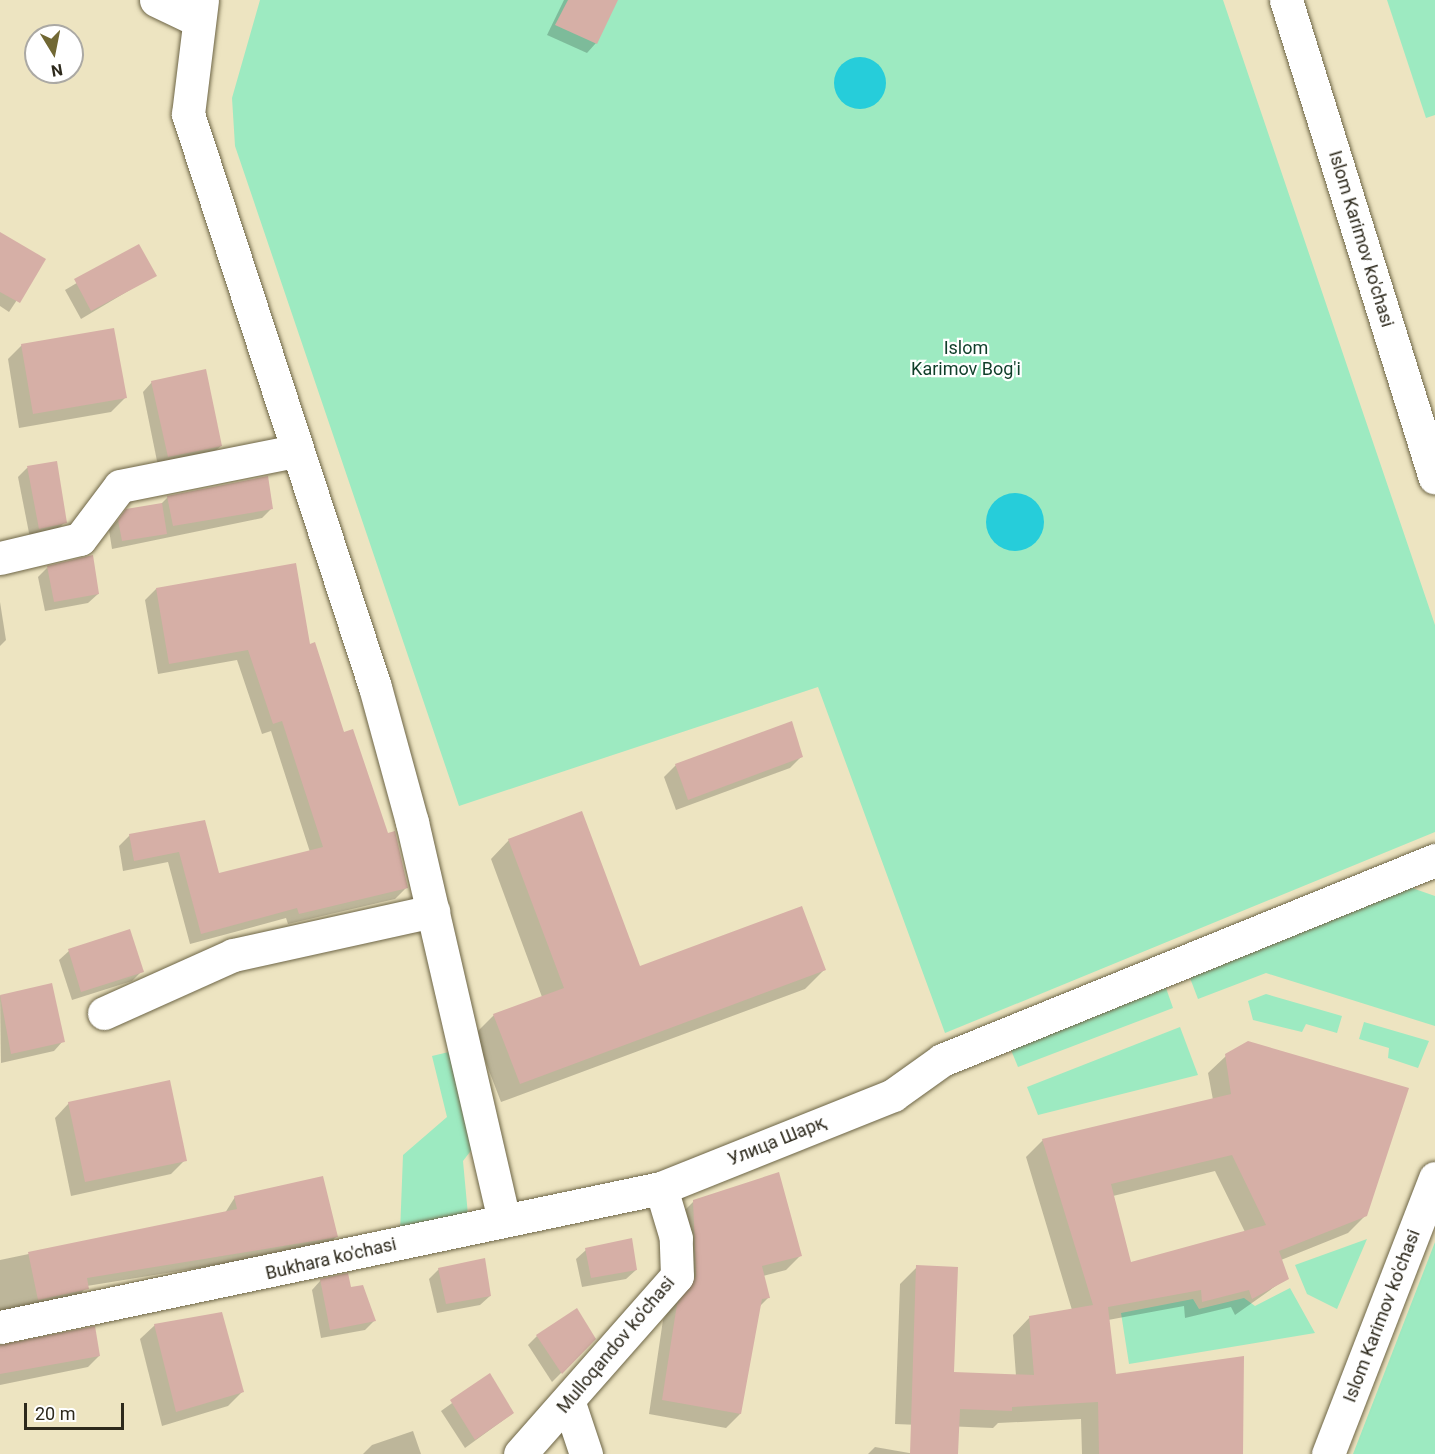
<!DOCTYPE html>
<html>
<head>
<meta charset="utf-8">
<style>
	body { margin:0 }
	#map { position:relative; width:1435px; height:1454px; overflow:hidden; background:#ede4c1; font-family:Roboto,sans-serif }
	div>[style] { position:absolute }
	.green>* { inset:0; background:#9deac1 }
	.water>* { inset:0; background:#26cdda }
	.round { border-radius:50% }
	.shadow>* { inset:0; background:#0003 }
	.building>* { inset:0; background:#d6afa6 }
	.roads { filter:drop-shadow(0 0 2px #6d6546) drop-shadow(0 0 2px #6d6546) }
	.street>* { height:33px; margin:-16.5px; padding:0 16.5px; transform-origin:16.5px; border-radius:16.5px; background:#fff }
	.secondary>* { height:33px; margin:-16.5px; padding:0 16.5px; transform-origin:16.5px; border-radius:16.5px; background:#fff }
	span { translate:-50% -50%; white-space:nowrap; text-align:center; line-height:1.15; -webkit-text-stroke:4.5px #fff; paint-order:stroke }
	.street-label { font-size:18px; color:#2d291c }
	.park-label { font-size:18px; color:#0f3e29 }
	.north { position:absolute; left:24px; top:24px; width:60px; height:60px; box-sizing:border-box; background:#fff; border:2px solid #aba9a4; border-radius:50%; rotate:170deg; font-size:16px; font-weight:700; line-height:24px; text-align:center; color:#2d291c }
	.north::after { content:''; display:block; margin:auto; width:21px; height:27px; background:#716834; clip-path:polygon(50% 0,100% 100%,50% 72%,0 100%) }
	.scale { position:absolute; left:24px; top:1403px; width:100px; height:27px; box-sizing:border-box; border:3px solid #2d291c; border-top:0; padding-left:8px; font-size:18px; line-height:21px; white-space:nowrap; color:#2d291c; -webkit-text-stroke:4px #fff; paint-order:stroke }
</style>
</head>
<body>
<div id="map">
	<div class="green">
		<div style="clip-path:polygon(260px 0,1223px 0,1435px 625px,1435px 832px,945px 1033px,818px 687px,459px 806px,235px 146px,232px 98px)"></div>
		<div style="clip-path:polygon(1387px 0,1435px 0,1435px 115px,1426px 118px)"></div>
		<div style="clip-path:polygon(1412px 888px,1435px 896px,1435px 1026px,1266px 973px,1198px 999px,1190px 978px)"></div>
		<div style="clip-path:polygon(1166px 988px,1173px 1008px,1018px 1067px,1011px 1050px)"></div>
		<div style="clip-path:polygon(1266px 994px,1342px 1016px,1337px 1033px,1306px 1024px,1302px 1032px,1253px 1020px,1248px 1001px)"></div>
		<div style="clip-path:polygon(1364px 1022px,1429px 1041px,1418px 1068px,1388px 1058px,1389px 1048px,1359px 1039px)"></div>
		<div style="clip-path:polygon(1180px 1027px,1198px 1075px,1038px 1115px,1027px 1087px)"></div>
		<div style="clip-path:polygon(453px 1051px,476px 1144px,463px 1161px,468px 1215px,400px 1233px,403px 1155px,447px 1117px,432px 1056px)"></div>
		<div style="clip-path:polygon(1367px 1239px,1337px 1309px,1307px 1294px,1295px 1265px)"></div>
		<div style="clip-path:polygon(1435px 1242px,1435px 1454px,1353px 1454px)"></div>
		<div style="clip-path:polygon(1290px 1288px,1315px 1333px,1129px 1364px,1121px 1313px,1193px 1299px,1199px 1309px,1244px 1298px,1255px 1306px)"></div>
	</div>
	<div class="water">
		<div class="round" style="left:834px;top:57px;width:52px;height:52px"></div>
		<div class="round" style="left:986px;top:493px;width:58px;height:58px"></div>
	</div>
	<div class="shadow">
		<div style="clip-path:polygon(564px 0,602px 0,596px 43px,587px 53px,547px 35px)"></div>
		<div style="clip-path:polygon(0 234px,44px 259px,9px 312px,0 306px)"></div>
		<div style="clip-path:polygon(139px 246px,155px 275px,81px 319px,65px 290px)"></div>
		<div style="clip-path:polygon(22px 345px,125px 398px,111px 412px,19px 428px,8px 359px)"></div>
		<div style="clip-path:polygon(152px 382px,221px 446px,211px 455px,158px 466px,143px 392px)"></div>
		<div style="clip-path:polygon(55px 463px,65px 522px,55px 532px,30px 538px,18px 477px,27px 468px)"></div>
		<div style="clip-path:polygon(168px 497px,272px 508px,262px 518px,112px 549px,109px 530px,127px 510px,160px 505px)"></div>
		<div style="clip-path:polygon(47px 568px,98px 594px,88px 603px,45px 611px,38px 577px)"></div>
		<div style="clip-path:polygon(156px 589px,309px 646px,406px 888px,395px 899px,288px 924px,286px 918px,190px 944px,168px 862px,123px 871px,119px 846px,130px 835px,204px 822px,218px 874px,310px 852px,271px 731px,262px 734px,237px 660px,158px 674px,145px 600px)"></div>
		<div style="clip-path:polygon(0 602px,6px 640px,0 646px)"></div>
		<div style="clip-path:polygon(802px 756px,790px 768px,676px 810px,664px 777px,676px 765px)"></div>
		<div style="clip-path:polygon(509px 840px,639px 968px,824px 970px,805px 989px,501px 1102px,475px 1034px,494px 1015px,542px 997px,491px 859px)"></div>
		<div style="clip-path:polygon(69px 951px,142px 971px,132px 981px,72px 1000px,59px 960px)"></div>
		<div style="clip-path:polygon(51px 985px,63px 1041px,54px 1051px,1px 1063px,0 996px)"></div>
		<div style="clip-path:polygon(evenodd,1226px 1056px,1366px 1215px,1348px 1233px,1281px 1260px,1287px 1278px,1235px 1315px,1231px 1307px,1185px 1318px,1184px 1306px,1108px 1320px,1115px 1376px,1241px 1454px,1082px 1454px,1081px 1419px,998px 1423px,993px 1428px,895px 1424px,900px 1284px,917px 1267px,953px 1374px,1016px 1376px,1013px 1335px,1030px 1317px,1072px 1310px,1026px 1157px,1043px 1140px,1213px 1100px,1208px 1073px,1226px 1056px,1215px 1171px,1245px 1232px,1130px 1264px,1113px 1196px,1215px 1171px)"></div>
		<div style="clip-path:polygon(69px 1103px,185px 1160px,171px 1174px,71px 1196px,55px 1118px)"></div>
		<div style="clip-path:polygon(235px 1197px,337px 1236px,326px 1247px,87px 1286px,76px 1300px,0 1316px,0 1260px,225px 1213px)"></div>
		<div style="clip-path:polygon(694px 1201px,800px 1256px,786px 1270px,763px 1276px,768px 1298px,759px 1307px,740px 1414px,726px 1428px,649px 1414px,663px 1320px,682px 1291px,679px 1216px)"></div>
		<div style="clip-path:polygon(586px 1250px,636px 1270px,626px 1279px,582px 1287px,576px 1259px)"></div>
		<div style="clip-path:polygon(439px 1269px,490px 1296px,480px 1305px,437px 1313px,429px 1279px)"></div>
		<div style="clip-path:polygon(321px 1280px,350px 1289px,374px 1321px,365px 1330px,321px 1338px,312px 1290px)"></div>
		<div style="clip-path:polygon(155px 1325px,242px 1392px,228px 1406px,162px 1426px,140px 1339px)"></div>
		<div style="clip-path:polygon(537px 1336px,595px 1339px,552px 1382px,528px 1345px)"></div>
		<div style="clip-path:polygon(0 1346px,99px 1356px,88px 1367px,0 1385px)"></div>
		<div style="clip-path:polygon(490px 1376px,513px 1413px,465px 1448px,441px 1411px)"></div>
		<div style="clip-path:polygon(413px 1431px,421px 1454px,363px 1454px,372px 1445px)"></div>
		<div style="clip-path:polygon(875px 1447px,915px 1454px,868px 1454px)"></div>
	</div>
	<div class="building">
		<div style="clip-path:polygon(568px 0,618px 0,597px 44px,555px 25px)"></div>
		<div style="clip-path:polygon(0 232px,46px 259px,20px 303px,0 292px)"></div>
		<div style="clip-path:polygon(139px 244px,157px 276px,91px 311px,74px 279px)"></div>
		<div style="clip-path:polygon(114px 328px,127px 398px,33px 414px,21px 344px)"></div>
		<div style="clip-path:polygon(206px 369px,222px 446px,168px 457px,151px 381px)"></div>
		<div style="clip-path:polygon(57px 461px,67px 523px,39px 529px,27px 466px)"></div>
		<div style="clip-path:polygon(268px 476px,273px 509px,173px 526px,167px 496px)"></div>
		<div style="clip-path:polygon(162px 503px,167px 534px,122px 541px,118px 520px,126px 509px)"></div>
		<div style="clip-path:polygon(93px 555px,99px 594px,54px 602px,47px 566px)"></div>
		<div style="clip-path:polygon(296px 563px,310px 644px,315px 642px,344px 732px,353px 729px,388px 833px,395px 831px,408px 888px,299px 914px,297px 908px,201px 934px,179px 852px,134px 861px,129px 834px,205px 820px,219px 873px,323px 847px,282px 721px,273px 724px,248px 650px,169px 664px,156px 588px)"></div>
		<div style="clip-path:polygon(792px 721px,803px 757px,688px 800px,675px 764px)"></div>
		<div style="clip-path:polygon(582px 811px,640px 966px,802px 906px,826px 970px,520px 1084px,493px 1014px,564px 988px,508px 839px)"></div>
		<div style="clip-path:polygon(130px 929px,144px 972px,81px 992px,68px 949px)"></div>
		<div style="clip-path:polygon(52px 983px,65px 1042px,11px 1054px,0 995px)"></div>
		<div style="clip-path:polygon(evenodd,1248px 1041px,1409px 1088px,1367px 1216px,1279px 1251px,1289px 1279px,1252px 1299px,1249px 1290px,1202px 1302px,1201px 1290px,1108px 1307px,1116px 1374px,1244px 1356px,1243px 1454px,1099px 1454px,1098px 1402px,1012px 1407px,1012px 1411px,960px 1409px,958px 1454px,910px 1454px,916px 1265px,958px 1267px,954px 1372px,1034px 1375px,1029px 1316px,1093px 1305px,1042px 1139px,1231px 1094px,1225px 1054px,1248px 1041px,1232px 1155px,1266px 1225px,1131px 1262px,1111px 1184px,1232px 1155px)"></div>
		<div style="clip-path:polygon(170px 1080px,187px 1161px,85px 1182px,68px 1102px)"></div>
		<div style="clip-path:polygon(779px 1172px,802px 1256px,762px 1266px,770px 1298px,762px 1299px,741px 1414px,662px 1400px,677px 1304px,696px 1276px,693px 1200px)"></div>
		<div style="clip-path:polygon(323px 1176px,338px 1237px,87px 1278px,89px 1289px,38px 1300px,28px 1252px,237px 1209px,234px 1196px)"></div>
		<div style="clip-path:polygon(632px 1238px,637px 1270px,591px 1278px,585px 1248px)"></div>
		<div style="clip-path:polygon(485px 1258px,491px 1296px,446px 1304px,438px 1268px)"></div>
		<div style="clip-path:polygon(348px 1273px,351px 1287px,363px 1285px,376px 1321px,330px 1330px,320px 1279px)"></div>
		<div style="clip-path:polygon(577px 1308px,596px 1339px,562px 1374px,536px 1335px)"></div>
		<div style="clip-path:polygon(222px 1312px,244px 1392px,176px 1412px,154px 1324px)"></div>
		<div style="clip-path:polygon(95px 1326px,100px 1356px,0 1374px,0 1345px)"></div>
		<div style="clip-path:polygon(490px 1373px,514px 1413px,475px 1440px,450px 1400px)"></div>
	</div>
	<div class="roads">
		<div class="street">
			<div style="left:156px;top:0;width:47px;rotate:25.5deg"></div>
			<div style="left:202px;top:0;width:115px;rotate:97deg"></div>
			<div style="left:188px;top:114px;width:603px;rotate:71.93deg"></div>
			<div style="left:375px;top:687px;width:140px;rotate:74.7deg"></div>
			<div style="left:412px;top:822px;width:408px;rotate:77deg"></div>
			<div style="left:1286px;top:0;width:500px;rotate:72.7deg"></div>
			<div style="left:0;top:558px;width:82px;rotate:-13.4deg"></div>
			<div style="left:80px;top:539px;width:66px;rotate:-53deg"></div>
			<div style="left:120px;top:486px;width:178px;rotate:-11.3deg"></div>
			<div style="left:104px;top:1013px;width:141px;rotate:-24.2deg"></div>
			<div style="left:233px;top:955px;width:205px;rotate:-12.4deg"></div>
			<div style="left:569px;top:1403px;width:54px;rotate:71.6deg"></div>
			<div style="left:520px;top:1454px;width:237px;rotate:-48.6deg"></div>
			<div style="left:677px;top:1276px;width:38px;rotate:-92deg"></div>
			<div style="left:676px;top:1238px;width:52px;rotate:-106.7deg"></div>
			<div style="left:661px;top:1188px;width:250px;rotate:-21.8deg"></div>
			<div style="left:893px;top:1095px;width:60px;rotate:-35.5deg"></div>
			<div style="left:942px;top:1060px;width:532px;rotate:-22.08deg"></div>
			<div style="left:1328px;top:1454px;width:296px;rotate:-68.8deg"></div>
		</div>
		<div class="secondary">
			<div style="left:0;top:1327px;width:675px;rotate:-11.88deg"></div>
		</div>
	</div>
	<div class="street-label">
		<span style="left:1361px;top:239px;rotate:73deg">Islom Karimov ko'chasi</span>
		<span style="left:777px;top:1141px;rotate:-22deg">Улица Шарқ</span>
		<span style="left:331px;top:1259px;rotate:-13deg">Bukhara ko'chasi</span>
		<span style="left:1382px;top:1316px;rotate:-69deg">Islom Karimov ko'chasi</span>
		<span style="left:616px;top:1345px;rotate:-50deg">Mulloqandov ko'chasi</span>
	</div>
	<div class="park-label">
		<span style="left:966px;top:359px">Islom<br>Karimov Bog'i</span>
	</div>
	<div class="north">N</div>
	<div class="scale">20 m</div>
</div>
</body>
</html>
